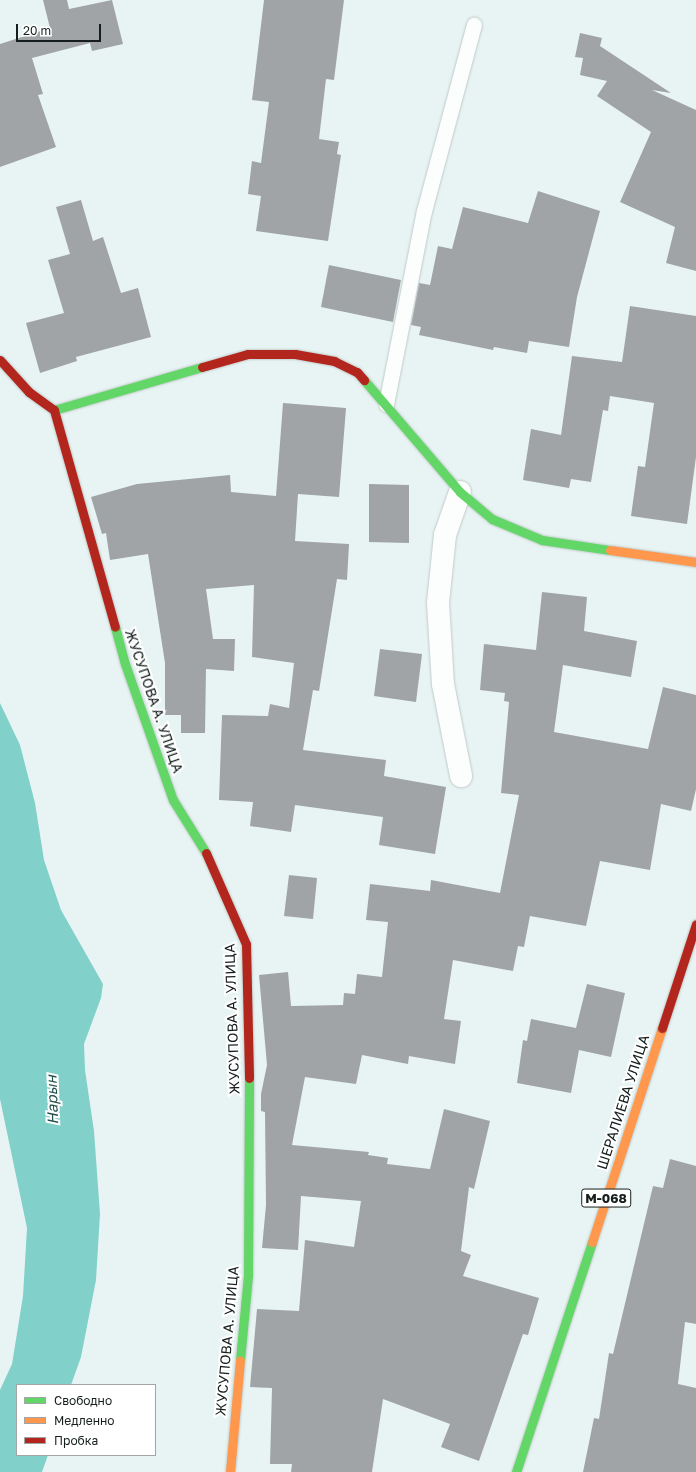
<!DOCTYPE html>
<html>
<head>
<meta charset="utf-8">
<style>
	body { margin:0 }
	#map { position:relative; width:696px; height:1472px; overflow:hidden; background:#e8f4f3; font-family:"Golos Text",sans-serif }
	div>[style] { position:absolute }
	.water>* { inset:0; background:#82d0ca }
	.building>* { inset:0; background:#a0a4a7 }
	.roads { filter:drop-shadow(0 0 1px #c0cbc9) drop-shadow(0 0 1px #c0cbc9) }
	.lane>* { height:15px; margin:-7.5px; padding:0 7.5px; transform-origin:7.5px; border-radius:7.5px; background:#fcfdfd }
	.street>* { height:22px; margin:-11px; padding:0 11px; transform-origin:11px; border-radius:11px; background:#fcfdfd }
	.fast>* { height:9px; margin:-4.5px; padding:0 4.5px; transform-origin:4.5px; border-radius:4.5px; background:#63d668 }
	.slow>* { height:9px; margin:-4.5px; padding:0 4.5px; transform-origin:4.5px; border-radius:4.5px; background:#ff974d }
	.jam>* { height:9px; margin:-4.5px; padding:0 4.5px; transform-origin:4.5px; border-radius:4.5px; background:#b3261e }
	span { translate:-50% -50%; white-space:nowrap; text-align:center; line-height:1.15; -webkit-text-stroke:4px #fff; paint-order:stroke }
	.shield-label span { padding:1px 3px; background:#fff; border:1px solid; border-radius:3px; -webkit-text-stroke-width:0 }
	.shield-label { font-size:13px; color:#151e1d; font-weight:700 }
	.street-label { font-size:14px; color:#151e1d }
	.water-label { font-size:15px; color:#22514d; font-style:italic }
	.legend { position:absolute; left:16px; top:1384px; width:140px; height:72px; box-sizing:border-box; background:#fff; border:1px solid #a1a5a5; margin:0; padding:5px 7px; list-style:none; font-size:12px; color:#151e1d }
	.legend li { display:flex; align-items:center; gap:8px; height:20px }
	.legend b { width:20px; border:1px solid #a1a5a5 }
	.scale { position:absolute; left:16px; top:24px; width:85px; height:18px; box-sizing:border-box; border:2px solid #151e1d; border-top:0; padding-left:5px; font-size:12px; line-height:14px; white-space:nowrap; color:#151e1d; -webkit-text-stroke:3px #fff; paint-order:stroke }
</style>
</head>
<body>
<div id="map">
	<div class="water">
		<div style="clip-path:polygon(0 703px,20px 745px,35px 803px,44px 860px,61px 910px,103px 984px,101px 998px,84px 1044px,85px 1070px,94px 1131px,100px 1214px,96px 1280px,81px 1357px,71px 1385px,17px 1385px,17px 1455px,48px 1455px,42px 1472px,0 1472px,0 1390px,12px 1364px,23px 1296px,27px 1228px,0 1099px)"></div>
	</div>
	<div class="building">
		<div style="clip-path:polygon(43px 0,67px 0,69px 9px,112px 0,123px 44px,92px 51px,90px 43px,32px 58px,43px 94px,38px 95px,56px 147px,0 167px,0 44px,50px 28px)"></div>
		<div style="clip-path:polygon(264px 0,344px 0,334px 80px,326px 79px,319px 139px,339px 142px,337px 154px,341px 155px,328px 241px,256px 231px,261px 196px,248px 194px,252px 161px,261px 163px,269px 102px,252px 100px)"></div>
		<div style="clip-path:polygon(580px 33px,602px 38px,600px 46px,671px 93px,652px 90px,696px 110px,696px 271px,666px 263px,675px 227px,620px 202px,651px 132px,597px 96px,607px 81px,580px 75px,583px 58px,575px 57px)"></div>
		<div style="clip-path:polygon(538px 191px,600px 211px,577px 297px,569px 347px,529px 341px,527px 353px,494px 347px,493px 350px,419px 335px,421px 327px,411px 325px,419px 283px,430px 285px,438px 246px,452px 249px,463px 207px,528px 223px)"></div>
		<div style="clip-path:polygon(81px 200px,93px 241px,103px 237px,121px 293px,138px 288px,151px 337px,76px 357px,77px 361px,40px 373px,26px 323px,64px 313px,48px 260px,70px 254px,56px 207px)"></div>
		<div style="clip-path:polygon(329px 265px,401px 280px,393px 322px,321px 307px)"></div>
		<div style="clip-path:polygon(630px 306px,696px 316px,696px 457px,687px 524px,631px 516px,638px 466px,645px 467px,654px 403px,610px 396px,608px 411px,603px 410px,591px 482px,571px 479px,569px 488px,523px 480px,531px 429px,561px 435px,572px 356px,622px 362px)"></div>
		<div style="clip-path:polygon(283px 403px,346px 408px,339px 497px,298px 494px,295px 541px,349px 544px,347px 580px,337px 579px,319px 691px,313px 690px,303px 750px,386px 760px,384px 776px,446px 787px,435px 854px,379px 845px,383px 817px,295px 805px,291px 832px,250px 826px,253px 802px,219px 800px,222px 715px,268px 716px,270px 704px,289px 708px,294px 663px,252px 657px,254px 585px,206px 589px,213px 639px,235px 639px,234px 671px,206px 669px,205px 733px,181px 733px,181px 715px,165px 715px,165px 663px,148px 554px,110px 560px,106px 533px,102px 534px,91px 497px,137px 484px,230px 475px,231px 492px,276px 496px)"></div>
		<div style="clip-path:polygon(369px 484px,409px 485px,409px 543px,369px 542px)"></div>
		<div style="clip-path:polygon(542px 592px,587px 597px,584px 631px,637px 641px,631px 677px,563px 665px,554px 732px,648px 749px,663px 687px,696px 695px,696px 789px,691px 811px,661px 804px,650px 870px,600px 861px,586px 926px,530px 916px,524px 947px,518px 946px,513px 971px,453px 960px,444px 1019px,461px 1021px,455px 1064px,409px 1056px,408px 1064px,362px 1055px,356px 1084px,305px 1077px,292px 1145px,369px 1152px,368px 1155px,388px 1158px,387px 1164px,430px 1169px,444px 1109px,490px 1121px,474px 1189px,469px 1187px,461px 1251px,471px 1255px,463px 1276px,539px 1298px,528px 1335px,523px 1334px,479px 1461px,441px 1447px,450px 1424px,383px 1399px,372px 1472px,291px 1472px,292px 1464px,270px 1464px,272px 1388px,250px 1387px,257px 1309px,299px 1311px,305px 1240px,354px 1247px,361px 1201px,301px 1196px,298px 1250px,262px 1248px,266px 1205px,265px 1112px,261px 1111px,261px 1094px,267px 1065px,259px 975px,288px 972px,291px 1006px,343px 1005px,344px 993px,355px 994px,357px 974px,382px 977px,388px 922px,366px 920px,370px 884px,430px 891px,431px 880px,500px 893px,519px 795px,501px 793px,509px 702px,504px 701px,505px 693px,480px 690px,484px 644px,536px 650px)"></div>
		<div style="clip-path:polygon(380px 649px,422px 654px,416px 702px,374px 696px)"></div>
		<div style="clip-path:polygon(289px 875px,317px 878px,313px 919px,284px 916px)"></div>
		<div style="clip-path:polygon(587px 984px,625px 993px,611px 1057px,579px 1050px,571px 1093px,517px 1083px,523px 1040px,527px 1041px,531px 1019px,576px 1028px)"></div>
		<div style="clip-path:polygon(670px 1159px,696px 1166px,696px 1324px,685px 1322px,678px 1384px,696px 1388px,696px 1472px,583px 1472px,594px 1418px,599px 1419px,609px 1353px,613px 1354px,653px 1186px,663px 1188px)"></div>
	</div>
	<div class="roads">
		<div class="lane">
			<div style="left:386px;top:404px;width:197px;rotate:-78.9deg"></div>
			<div style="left:424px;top:211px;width:193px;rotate:-75deg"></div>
		</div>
		<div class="street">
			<div style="left:460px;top:492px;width:46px;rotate:109.2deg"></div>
			<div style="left:445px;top:535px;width:68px;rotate:95.9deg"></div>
			<div style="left:438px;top:603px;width:81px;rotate:86.5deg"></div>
			<div style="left:443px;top:684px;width:94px;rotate:78.9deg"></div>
		</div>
		<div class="fast">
			<div style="left:364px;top:380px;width:148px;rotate:49.4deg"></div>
			<div style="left:460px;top:492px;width:42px;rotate:40.2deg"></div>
			<div style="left:492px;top:519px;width:54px;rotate:22.8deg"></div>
			<div style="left:542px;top:540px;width:69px;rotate:8.4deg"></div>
			<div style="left:54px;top:410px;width:154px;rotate:-16.2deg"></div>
			<div style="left:115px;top:627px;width:38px;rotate:75deg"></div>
			<div style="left:125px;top:664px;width:144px;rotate:70.6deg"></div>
			<div style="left:173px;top:800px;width:62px;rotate:58.1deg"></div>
			<div style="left:240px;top:1360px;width:85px;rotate:-84.6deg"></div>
			<div style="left:248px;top:1275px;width:197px;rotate:-89.7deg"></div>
			<div style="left:516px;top:1472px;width:242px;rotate:-71.7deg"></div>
		</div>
		<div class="slow">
			<div style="left:610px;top:550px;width:87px;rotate:7.9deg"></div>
			<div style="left:592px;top:1242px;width:225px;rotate:-71.9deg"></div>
			<div style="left:230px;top:1472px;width:112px;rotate:-84.9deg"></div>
		</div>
		<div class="jam">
			<div style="left:0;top:360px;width:43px;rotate:47.8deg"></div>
			<div style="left:29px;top:392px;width:31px;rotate:36deg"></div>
			<div style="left:54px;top:410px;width:225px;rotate:74.3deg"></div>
			<div style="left:202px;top:367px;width:48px;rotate:-15.8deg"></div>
			<div style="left:248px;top:354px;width:47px"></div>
			<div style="left:295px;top:354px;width:40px;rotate:10deg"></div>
			<div style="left:334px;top:361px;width:25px;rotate:26deg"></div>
			<div style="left:357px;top:372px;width:11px;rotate:49deg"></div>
			<div style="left:206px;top:853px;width:99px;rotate:66.3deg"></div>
			<div style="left:246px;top:944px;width:134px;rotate:88.7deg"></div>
			<div style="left:662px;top:1028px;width:109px;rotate:-71.9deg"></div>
		</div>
	</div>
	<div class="shield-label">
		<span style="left:606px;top:1198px">М-068</span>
	</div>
	<div class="street-label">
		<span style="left:154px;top:701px;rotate:71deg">ЖУСУПОВА А. УЛИЦА</span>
		<span style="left:232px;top:1019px;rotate:-92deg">ЖУСУПОВА А. УЛИЦА</span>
		<span style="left:623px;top:1102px;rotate:-72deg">ШЕРАЛИЕВА УЛИЦА</span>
		<span style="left:227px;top:1341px;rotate:-85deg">ЖУСУПОВА А. УЛИЦА</span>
	</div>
	<div class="water-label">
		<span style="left:52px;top:1100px;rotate:-92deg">Нарын</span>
	</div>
	<ul class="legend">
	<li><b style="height:5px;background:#63d668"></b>Свободно</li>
	<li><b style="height:5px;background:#ff974d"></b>Медленно</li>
	<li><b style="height:5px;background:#b3261e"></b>Пробка</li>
	</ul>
	<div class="scale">20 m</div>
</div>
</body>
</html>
